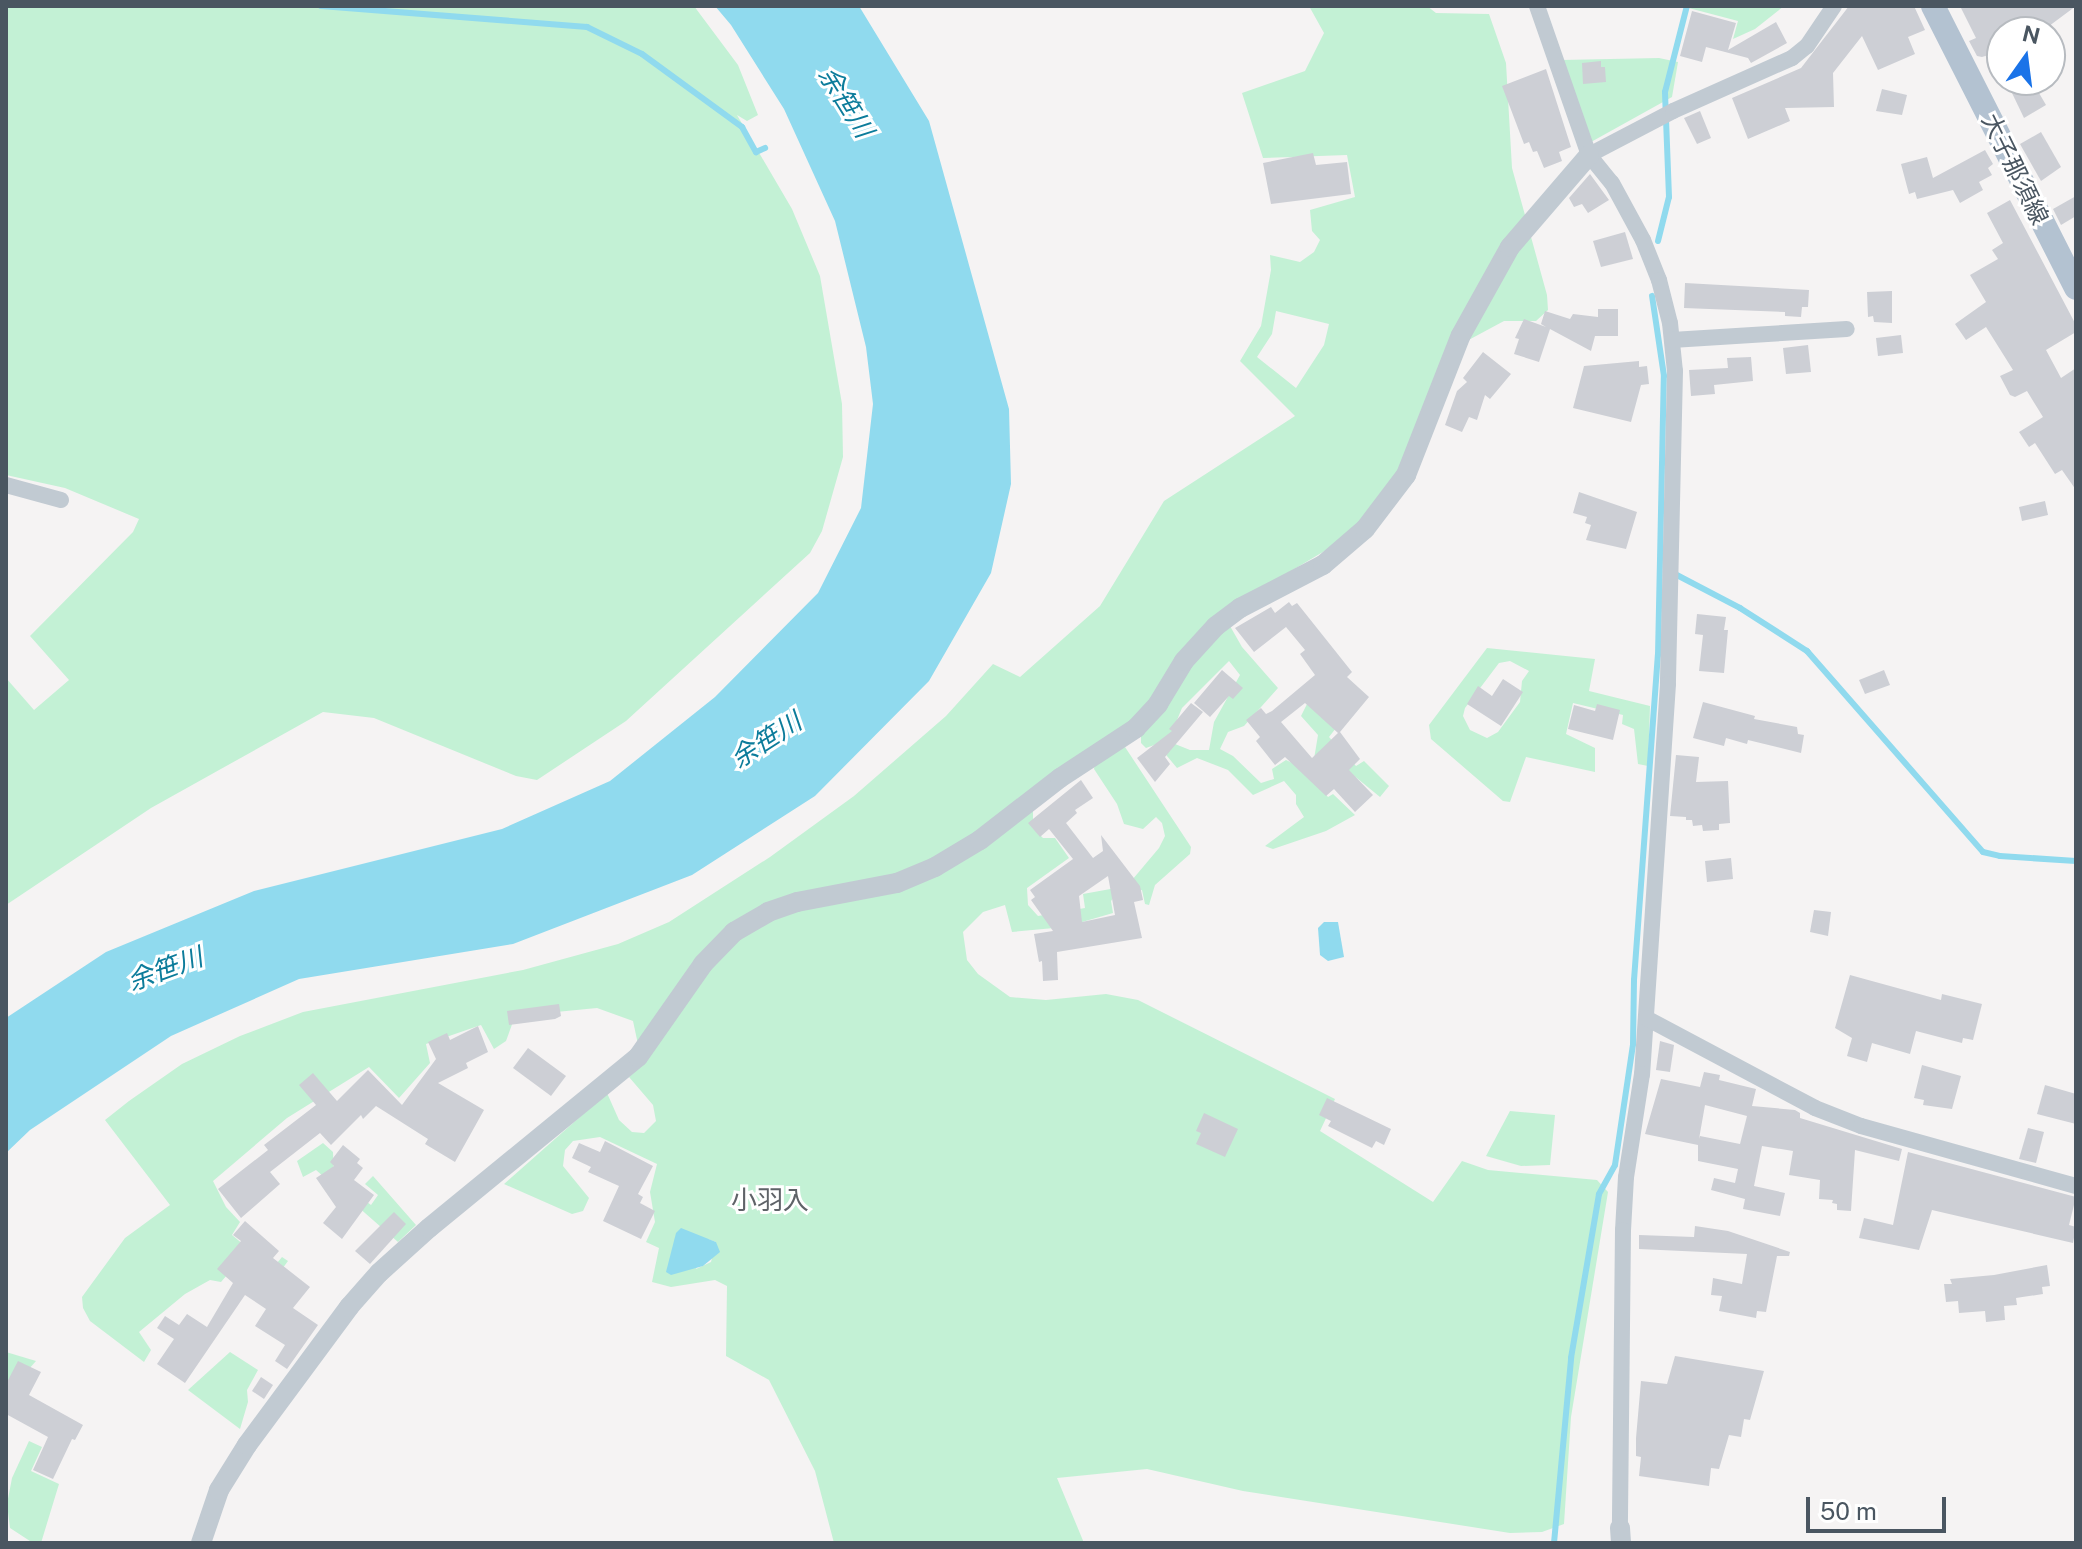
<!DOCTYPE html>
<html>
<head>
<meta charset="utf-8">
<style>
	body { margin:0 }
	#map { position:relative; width:2082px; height:1549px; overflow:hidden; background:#f5f3f3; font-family:"Public Sans","Noto Sans JP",sans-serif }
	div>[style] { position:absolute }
	.green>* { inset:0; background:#c3f1d5 }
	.water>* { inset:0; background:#90daee }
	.stream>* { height:6px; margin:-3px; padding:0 3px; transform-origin:3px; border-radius:3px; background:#90daee }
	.building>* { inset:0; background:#cdcfd5 }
	.minor>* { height:16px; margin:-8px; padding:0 8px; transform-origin:8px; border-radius:8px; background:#c1cad2 }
	.tertiary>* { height:20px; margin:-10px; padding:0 10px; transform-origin:10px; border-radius:10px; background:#c1cad2 }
	.primary>* { height:24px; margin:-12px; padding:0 12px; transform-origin:12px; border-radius:12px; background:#b3c2d1 }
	span { translate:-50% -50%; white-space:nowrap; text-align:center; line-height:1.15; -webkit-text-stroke:6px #fff; paint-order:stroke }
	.street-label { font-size:24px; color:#4a5661 }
	.water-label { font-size:26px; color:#0c7c9b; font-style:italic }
	.neighbourhood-label { font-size:26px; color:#5f6368 }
	.frame { position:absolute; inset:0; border:8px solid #4a5661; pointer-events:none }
	.north { position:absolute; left:1986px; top:16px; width:80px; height:80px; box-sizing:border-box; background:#fff; border:2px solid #b7bbc0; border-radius:50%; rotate:14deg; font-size:22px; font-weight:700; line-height:32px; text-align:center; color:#4a5661 }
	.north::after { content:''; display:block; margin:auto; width:28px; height:36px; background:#1a73e8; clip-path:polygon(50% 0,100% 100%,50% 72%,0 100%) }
	.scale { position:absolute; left:1806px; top:1497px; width:140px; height:36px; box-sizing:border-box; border:4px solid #4a5661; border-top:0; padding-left:10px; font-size:24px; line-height:28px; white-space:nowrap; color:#4a5661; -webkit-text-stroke:6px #fff; paint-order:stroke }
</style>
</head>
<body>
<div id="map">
	<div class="green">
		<div style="clip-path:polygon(6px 6px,694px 6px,738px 65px,758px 115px,747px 121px,737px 115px,792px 209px,820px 276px,842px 404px,843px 457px,822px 531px,810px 553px,626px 721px,537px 780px,516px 776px,374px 718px,323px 712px,151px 808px,6px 905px,6px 678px,34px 710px,69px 680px,30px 636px,133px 532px,139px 519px,65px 488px,6px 475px)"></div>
		<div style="clip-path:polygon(evenodd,1309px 6px,1427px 6px,1436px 13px,1489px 14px,1506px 63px,1512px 168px,1547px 295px,1548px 310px,1536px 321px,1504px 321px,1463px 343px,1404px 465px,1348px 537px,1222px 612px,1242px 647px,1278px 688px,1244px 726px,1228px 732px,1220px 749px,1233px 756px,1261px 783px,1274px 779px,1272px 769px,1286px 760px,1305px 769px,1314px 759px,1318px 735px,1301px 716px,1307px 704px,1336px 728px,1329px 737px,1356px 766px,1364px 761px,1389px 786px,1380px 797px,1347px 770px,1313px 779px,1328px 797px,1333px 794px,1355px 815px,1326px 831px,1273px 849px,1265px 846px,1304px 817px,1296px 804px,1296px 795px,1284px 781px,1253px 795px,1228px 770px,1197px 758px,1177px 768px,1157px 744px,1146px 748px,1141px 743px,1141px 734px,1033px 793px,1033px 828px,1043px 838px,1055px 838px,1069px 858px,1027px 888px,1028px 905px,1038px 916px,1085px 908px,1083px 894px,1127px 886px,1159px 848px,1165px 836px,1162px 823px,1156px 817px,1143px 829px,1124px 824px,1117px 804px,1094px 769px,1095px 763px,1125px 747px,1191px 847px,1190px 854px,1155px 885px,1149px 905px,1145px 904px,1142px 890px,1114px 897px,1111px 901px,1113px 913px,1065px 927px,1012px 932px,1005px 905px,983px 912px,963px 932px,967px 960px,978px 974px,1010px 997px,1046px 1000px,1106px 994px,1138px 1000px,1335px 1099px,1320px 1131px,1433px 1202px,1462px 1161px,1488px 1170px,1597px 1180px,1608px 1192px,1571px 1417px,1564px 1524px,1542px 1532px,1510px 1533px,1243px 1491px,1147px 1469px,1057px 1478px,1084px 1543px,834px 1543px,815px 1471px,769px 1380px,726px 1356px,727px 1286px,715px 1280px,671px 1287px,652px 1282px,659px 1248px,646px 1242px,655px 1222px,650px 1192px,657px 1164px,600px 1137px,573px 1141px,565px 1150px,563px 1166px,589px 1198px,583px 1211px,572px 1214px,504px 1184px,607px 1093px,619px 1120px,632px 1132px,644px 1133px,656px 1121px,653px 1105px,629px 1077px,642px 1063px,633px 1021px,597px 1008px,515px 1016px,506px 1041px,494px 1049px,481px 1025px,426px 1044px,430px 1063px,399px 1098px,369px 1067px,287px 1118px,213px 1181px,226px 1207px,240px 1222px,232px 1235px,250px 1250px,277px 1263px,282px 1257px,288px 1261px,274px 1280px,244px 1255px,221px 1282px,210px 1280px,185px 1294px,139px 1332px,151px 1350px,144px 1362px,90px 1321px,83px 1308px,82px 1297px,125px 1238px,170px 1205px,105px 1120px,129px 1101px,182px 1064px,240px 1036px,303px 1012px,523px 970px,618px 944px,669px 922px,770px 857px,854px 796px,946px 716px,993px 664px,1020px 677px,1100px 606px,1164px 501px,1295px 416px,1240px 361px,1261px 326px,1271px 270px,1270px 255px,1300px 262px,1314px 252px,1320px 240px,1312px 231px,1310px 210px,1355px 197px,1347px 155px,1263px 158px,1242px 93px,1305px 71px,1324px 33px,1309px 6px,1276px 311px,1329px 324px,1324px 345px,1296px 388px,1257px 357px,1272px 334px,1276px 311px,1309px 6px,1229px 661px,1240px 675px,1214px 722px,1209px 750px,1190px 750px,1175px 744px,1172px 732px,1182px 708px,1229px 661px,1309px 6px,708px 1239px,716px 1242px,711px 1262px,696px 1269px,708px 1239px)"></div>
		<div style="clip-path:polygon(1681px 6px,1784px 6px,1755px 29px,1733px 39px,1738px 21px)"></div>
		<div style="clip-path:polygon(1659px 58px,1678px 62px,1672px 97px,1591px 142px,1561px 60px)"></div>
		<div style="clip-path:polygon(evenodd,1487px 648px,1595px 659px,1589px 691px,1650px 706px,1648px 766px,1638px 764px,1634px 729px,1622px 724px,1623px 715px,1573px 703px,1566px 734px,1595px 748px,1595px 772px,1526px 757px,1510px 802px,1503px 801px,1431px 739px,1429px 725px,1487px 648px,1510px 661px,1529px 671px,1522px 681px,1520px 702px,1498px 732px,1487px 738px,1470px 730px,1463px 716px,1465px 708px,1499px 663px,1510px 661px)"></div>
		<div style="clip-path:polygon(1510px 1111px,1555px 1115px,1550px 1165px,1521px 1166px,1486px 1156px)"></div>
		<div style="clip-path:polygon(323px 1143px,333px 1152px,334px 1177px,371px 1205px,378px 1195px,365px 1184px,373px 1176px,416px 1225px,398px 1242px,316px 1170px,303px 1177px,297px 1161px)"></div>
		<div style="clip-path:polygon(6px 1352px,36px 1361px,6px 1395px)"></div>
		<div style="clip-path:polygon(230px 1352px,258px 1370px,247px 1390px,248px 1402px,240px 1429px,188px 1390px)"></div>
		<div style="clip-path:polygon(29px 1441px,42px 1447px,31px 1471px,59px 1484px,41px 1543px,33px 1543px,10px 1528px,7px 1504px,12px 1478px)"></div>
	</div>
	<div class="water">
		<div style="clip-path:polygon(715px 6px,859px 6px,929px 121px,1009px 409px,1011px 484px,991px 573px,929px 681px,815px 796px,692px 875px,513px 944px,299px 979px,171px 1036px,30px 1130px,6px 1153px,6px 1018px,106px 952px,254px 891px,502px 829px,610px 781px,715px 697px,818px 593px,861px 508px,873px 404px,866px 347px,835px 221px,784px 109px,731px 25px)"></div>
		<div style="clip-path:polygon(1324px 922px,1338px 922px,1344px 957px,1328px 961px,1320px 955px,1318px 928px)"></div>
		<div style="clip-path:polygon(681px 1228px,716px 1242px,720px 1252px,703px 1266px,671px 1275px,666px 1272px,676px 1233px)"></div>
	</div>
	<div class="stream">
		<div style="left:321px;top:6px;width:267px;rotate:4.5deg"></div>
		<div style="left:587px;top:27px;width:61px;rotate:26.1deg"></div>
		<div style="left:642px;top:54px;width:124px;rotate:36.1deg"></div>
		<div style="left:742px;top:127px;width:29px;rotate:61deg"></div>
		<div style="left:756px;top:152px;width:10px;rotate:-24deg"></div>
		<div style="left:1658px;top:241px;width:45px;rotate:-76deg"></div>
		<div style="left:1669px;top:197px;width:105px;rotate:-92.2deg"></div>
		<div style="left:1665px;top:92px;width:89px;rotate:-75.7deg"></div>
		<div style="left:1673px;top:573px;width:76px;rotate:27.6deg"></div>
		<div style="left:1740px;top:608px;width:80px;rotate:32.7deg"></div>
		<div style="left:1807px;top:651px;width:267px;rotate:48.8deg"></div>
		<div style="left:1983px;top:852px;width:17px;rotate:13deg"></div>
		<div style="left:2000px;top:856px;width:76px;rotate:3.8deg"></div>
		<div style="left:1554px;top:1543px;width:186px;rotate:-84.7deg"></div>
		<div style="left:1571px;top:1358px;width:166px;rotate:-80.3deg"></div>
		<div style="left:1599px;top:1194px;width:33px;rotate:-61deg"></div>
		<div style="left:1615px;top:1165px;width:122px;rotate:-81.5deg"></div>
		<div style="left:1633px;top:1044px;width:64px;rotate:-89.1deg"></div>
		<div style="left:1634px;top:980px;width:326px;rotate:-85.8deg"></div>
		<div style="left:1658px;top:655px;width:279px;rotate:-88.8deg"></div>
		<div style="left:1664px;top:376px;width:81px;rotate:-98.5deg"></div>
	</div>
	<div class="building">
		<div style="clip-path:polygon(1849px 6px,1914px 6px,1925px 30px,1908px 37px,1915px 54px,1878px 70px,1862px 36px,1833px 73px,1834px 107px,1785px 108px,1790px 121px,1748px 139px,1732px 98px,1801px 68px)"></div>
		<div style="clip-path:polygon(1960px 6px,2076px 6px,2041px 32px,2002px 32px,2002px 51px,1982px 57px,1977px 56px,1969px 41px,1976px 38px)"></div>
		<div style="clip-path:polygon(1692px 11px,1736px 23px,1728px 50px,1776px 22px,1787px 43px,1751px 63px,1748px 58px,1706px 47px,1702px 62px,1680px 56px)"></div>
		<div style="clip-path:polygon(1601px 61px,1601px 67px,1605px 67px,1606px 82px,1583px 84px,1582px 63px)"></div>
		<div style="clip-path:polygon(1546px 69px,1571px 147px,1559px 152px,1562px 161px,1544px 168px,1537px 151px,1533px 152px,1529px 142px,1524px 144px,1502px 86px)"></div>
		<div style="clip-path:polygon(2032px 81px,2046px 105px,2024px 118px,2012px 93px)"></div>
		<div style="clip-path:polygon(1882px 89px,1907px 95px,1902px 115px,1876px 111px)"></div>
		<div style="clip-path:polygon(1700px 111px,1711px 138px,1697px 144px,1684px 118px)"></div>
		<div style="clip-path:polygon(2041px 132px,2061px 167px,2041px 181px,2020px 144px)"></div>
		<div style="clip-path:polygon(1985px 150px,1993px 164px,1988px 168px,1992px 175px,1979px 182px,1983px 190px,1960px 203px,1953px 190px,1917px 199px,1915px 192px,1909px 194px,1901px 164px,1927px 157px,1933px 178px)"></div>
		<div style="clip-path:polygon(1313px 153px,1316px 165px,1347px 162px,1351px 194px,1271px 204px,1263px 163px)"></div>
		<div style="clip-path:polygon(1590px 174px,1609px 200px,1588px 213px,1582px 204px,1574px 207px,1569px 198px)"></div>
		<div style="clip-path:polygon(2076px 196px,2076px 216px,2061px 225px,2053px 209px)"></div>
		<div style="clip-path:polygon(2010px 200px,2076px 325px,2076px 332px,2046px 350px,2061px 378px,2076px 368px,2076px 490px,2062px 470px,2055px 474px,2035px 443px,2029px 447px,2019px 432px,2043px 417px,2027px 391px,2015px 397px,2010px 395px,2000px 376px,2013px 370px,1986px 327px,1966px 340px,1955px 324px,1986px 302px,1970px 275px,1998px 259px,1992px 250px,2003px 243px,1987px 213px)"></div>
		<div style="clip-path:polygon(1625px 232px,1633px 259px,1601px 267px,1593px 241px)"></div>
		<div style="clip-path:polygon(1685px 283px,1809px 290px,1808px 307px,1802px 307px,1801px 317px,1785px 316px,1785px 312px,1684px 308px)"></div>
		<div style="clip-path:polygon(1892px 291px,1892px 323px,1874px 322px,1873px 316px,1868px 317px,1867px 292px)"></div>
		<div style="clip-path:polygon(1598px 309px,1618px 309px,1618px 336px,1595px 336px,1591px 351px,1550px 329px,1539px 362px,1514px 354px,1519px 339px,1515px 338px,1524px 319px,1546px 327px,1541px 324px,1545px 311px,1570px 319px,1573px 314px,1598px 317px)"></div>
		<div style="clip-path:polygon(1901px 335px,1903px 353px,1878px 356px,1876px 338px)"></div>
		<div style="clip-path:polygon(1808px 345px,1811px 372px,1786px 374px,1783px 348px)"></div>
		<div style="clip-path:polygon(1483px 352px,1511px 374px,1490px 399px,1485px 395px,1477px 420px,1469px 417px,1462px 432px,1445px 425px,1457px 391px,1467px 382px,1463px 378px)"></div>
		<div style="clip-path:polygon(1751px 357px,1753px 381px,1714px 385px,1715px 394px,1691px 396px,1689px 370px,1728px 368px,1727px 358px)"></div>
		<div style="clip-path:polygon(1639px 361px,1639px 367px,1647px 366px,1649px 384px,1641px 385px,1631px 422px,1573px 408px,1584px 366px)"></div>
		<div style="clip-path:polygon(1579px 492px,1637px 512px,1626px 549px,1586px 540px,1591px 525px,1585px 523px,1587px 517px,1573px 513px)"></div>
		<div style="clip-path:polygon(2045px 501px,2048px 515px,2022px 521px,2019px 507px)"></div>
		<div style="clip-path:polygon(evenodd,1289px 602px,1292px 606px,1297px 603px,1352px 672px,1347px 677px,1369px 697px,1340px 732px,1360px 759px,1349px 770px,1373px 795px,1355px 812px,1334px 789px,1326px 796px,1285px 757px,1275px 765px,1256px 741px,1260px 737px,1246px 720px,1261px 708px,1266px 714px,1272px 711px,1315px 675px,1300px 654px,1305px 650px,1286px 627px,1254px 652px,1235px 628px,1271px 607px,1275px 613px,1289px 602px,1305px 703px,1338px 733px,1312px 758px,1281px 722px,1305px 703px)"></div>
		<div style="clip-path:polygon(1697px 614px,1726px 617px,1724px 630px,1728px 630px,1724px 673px,1699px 671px,1703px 635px,1695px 634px)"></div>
		<div style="clip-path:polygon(1222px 670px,1243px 688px,1233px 699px,1229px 696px,1210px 717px,1194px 703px)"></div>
		<div style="clip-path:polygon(1884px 670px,1890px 685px,1865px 694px,1859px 680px)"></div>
		<div style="clip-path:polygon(1503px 679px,1523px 692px,1501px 726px,1467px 704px,1478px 686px,1492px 696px)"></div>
		<div style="clip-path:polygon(1703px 702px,1755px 716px,1754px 719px,1797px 727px,1798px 734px,1804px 735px,1801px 753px,1748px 740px,1747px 744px,1726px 738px,1724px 746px,1693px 738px)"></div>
		<div style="clip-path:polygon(1191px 703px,1203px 712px,1165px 757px,1170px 764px,1155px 782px,1137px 758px,1172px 731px,1169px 729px)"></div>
		<div style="clip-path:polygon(1597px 704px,1620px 710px,1613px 740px,1568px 729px,1574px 705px,1595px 711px)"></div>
		<div style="clip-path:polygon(1676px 755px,1699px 757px,1696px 782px,1728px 781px,1730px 823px,1719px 824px,1719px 830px,1703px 831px,1702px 825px,1693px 826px,1692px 820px,1686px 820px,1686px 817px,1670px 816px)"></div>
		<div style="clip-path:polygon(evenodd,1081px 780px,1093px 798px,1075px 810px,1077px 813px,1066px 823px,1093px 858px,1103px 851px,1101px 835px,1140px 886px,1143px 900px,1134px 902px,1142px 938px,1057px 952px,1058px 980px,1043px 981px,1042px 961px,1039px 962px,1034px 934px,1053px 931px,1031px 900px,1035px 897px,1030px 890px,1073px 859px,1049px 829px,1040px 837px,1028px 823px,1081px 780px,1108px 876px,1115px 915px,1082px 922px,1079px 896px,1108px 876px)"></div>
		<div style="clip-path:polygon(1731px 858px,1733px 879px,1707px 882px,1705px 861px)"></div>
		<div style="clip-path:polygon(1814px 910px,1831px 912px,1828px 936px,1810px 932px)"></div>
		<div style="clip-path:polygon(1850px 975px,1941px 1000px,1942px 994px,1982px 1004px,1973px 1040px,1963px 1038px,1962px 1043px,1916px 1031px,1910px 1054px,1872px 1043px,1867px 1062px,1847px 1056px,1852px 1038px,1835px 1028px)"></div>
		<div style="clip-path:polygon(559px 1004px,561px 1016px,555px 1019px,509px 1025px,507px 1011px)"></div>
		<div style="clip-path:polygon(478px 1026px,488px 1052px,466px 1063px,468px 1068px,438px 1083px,484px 1110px,455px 1162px,425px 1144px,428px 1139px,376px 1106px,363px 1119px,361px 1115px,331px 1145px,320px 1133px,270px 1172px,280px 1184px,241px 1218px,218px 1189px,268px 1150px,264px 1145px,316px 1105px,299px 1085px,313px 1073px,337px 1101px,368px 1070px,402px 1105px,436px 1059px,428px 1042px,447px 1033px,450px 1040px)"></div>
		<div style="clip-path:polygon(1660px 1041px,1674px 1045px,1670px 1072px,1656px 1070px)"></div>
		<div style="clip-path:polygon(528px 1048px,566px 1076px,551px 1096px,513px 1068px)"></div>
		<div style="clip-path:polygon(1922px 1065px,1961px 1076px,1952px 1109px,1923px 1105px,1924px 1100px,1914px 1098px)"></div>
		<div style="clip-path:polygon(evenodd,1704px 1072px,1720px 1075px,1719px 1080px,1756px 1089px,1752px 1106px,1795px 1110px,1800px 1113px,1800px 1118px,1902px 1149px,1899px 1161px,1855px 1150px,1851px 1211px,1837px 1210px,1837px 1204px,1832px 1203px,1833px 1200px,1819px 1199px,1820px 1180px,1789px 1175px,1793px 1151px,1762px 1146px,1754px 1186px,1785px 1193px,1780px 1216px,1743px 1209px,1745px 1199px,1711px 1190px,1714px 1178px,1735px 1183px,1738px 1169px,1698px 1161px,1698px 1145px,1645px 1134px,1661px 1079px,1700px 1087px,1704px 1072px,1705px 1105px,1747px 1116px,1740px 1144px,1700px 1136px,1699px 1139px,1705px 1105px)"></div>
		<div style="clip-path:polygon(2045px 1085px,2076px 1094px,2076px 1124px,2037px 1114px)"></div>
		<div style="clip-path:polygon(1327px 1098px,1391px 1129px,1384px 1145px,1376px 1141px,1372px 1148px,1328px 1126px,1331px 1121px,1319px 1115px)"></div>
		<div style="clip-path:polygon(1204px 1113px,1238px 1129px,1225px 1157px,1196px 1144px,1201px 1133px,1196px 1131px)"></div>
		<div style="clip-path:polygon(2028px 1128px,2044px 1132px,2036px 1163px,2019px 1159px)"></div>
		<div style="clip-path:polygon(605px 1141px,653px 1166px,638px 1194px,643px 1197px,640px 1203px,655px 1211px,641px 1239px,603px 1221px,619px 1186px,588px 1172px,591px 1167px,572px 1158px,579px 1143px,600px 1152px)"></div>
		<div style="clip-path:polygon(343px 1145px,360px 1159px,357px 1163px,363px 1168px,354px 1180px,374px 1195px,342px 1239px,323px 1223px,336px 1207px,316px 1178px,334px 1166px,330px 1162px)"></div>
		<div style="clip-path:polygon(1908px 1152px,2076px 1197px,2069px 1225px,2076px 1227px,2073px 1243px,1932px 1210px,1919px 1250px,1859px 1238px,1864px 1218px,1893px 1225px)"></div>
		<div style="clip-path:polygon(394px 1212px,406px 1224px,370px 1264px,355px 1251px)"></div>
		<div style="clip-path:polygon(245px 1221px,279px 1251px,273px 1258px,310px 1287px,293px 1308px,318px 1325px,287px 1369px,275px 1361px,285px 1345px,255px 1326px,266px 1309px,245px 1295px,185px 1383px,157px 1364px,174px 1339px,157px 1328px,165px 1316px,179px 1325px,187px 1314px,207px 1327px,233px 1283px,217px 1269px,241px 1241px,233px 1235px)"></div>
		<div style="clip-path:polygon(1695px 1226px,1728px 1231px,1790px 1252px,1789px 1256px,1777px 1256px,1766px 1312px,1757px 1311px,1756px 1318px,1719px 1311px,1722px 1296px,1711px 1295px,1713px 1278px,1742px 1284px,1747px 1254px,1639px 1249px,1639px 1235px,1694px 1237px)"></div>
		<div style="clip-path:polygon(2047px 1265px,2050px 1286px,2042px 1287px,2043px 1294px,2016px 1298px,2017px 1305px,2004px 1306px,2005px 1320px,1986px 1322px,1985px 1311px,1959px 1313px,1958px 1301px,1946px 1302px,1944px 1284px,1952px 1284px,1950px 1279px,1994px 1275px)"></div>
		<div style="clip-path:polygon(1675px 1356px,1764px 1371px,1750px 1420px,1744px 1419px,1741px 1437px,1729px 1435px,1719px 1469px,1711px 1468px,1709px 1486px,1639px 1476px,1641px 1457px,1636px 1456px,1636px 1438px,1641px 1381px,1667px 1384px)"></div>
		<div style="clip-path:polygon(18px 1361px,41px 1372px,29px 1395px,83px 1425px,75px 1440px,72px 1439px,53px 1479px,33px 1470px,48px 1437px,6px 1414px,6px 1384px)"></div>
		<div style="clip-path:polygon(261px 1377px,273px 1385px,264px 1399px,252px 1391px)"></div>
	</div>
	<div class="minor">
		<div style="left:1537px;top:6px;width:158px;rotate:70.8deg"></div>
		<div style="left:1589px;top:155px;width:36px;rotate:51deg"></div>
		<div style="left:1612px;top:183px;width:65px;rotate:61.5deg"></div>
		<div style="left:1643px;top:240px;width:43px;rotate:68.2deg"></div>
		<div style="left:1659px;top:280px;width:44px;rotate:75.7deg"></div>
		<div style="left:1670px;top:323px;width:48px;rotate:84.1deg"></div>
		<div style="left:1675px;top:371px;width:313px;rotate:91.3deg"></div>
		<div style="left:1668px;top:684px;width:391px;rotate:93.8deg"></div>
		<div style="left:1642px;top:1074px;width:104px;rotate:98.8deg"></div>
		<div style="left:1626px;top:1177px;width:53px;rotate:93.2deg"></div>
		<div style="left:1623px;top:1230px;width:298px;rotate:90.6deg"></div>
		<div style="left:1589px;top:155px;width:95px;rotate:-27.6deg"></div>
		<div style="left:1673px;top:111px;width:130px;rotate:-24deg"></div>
		<div style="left:1792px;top:58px;width:19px;rotate:-39deg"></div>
		<div style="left:1807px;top:46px;width:48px;rotate:-56deg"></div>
		<div style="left:1672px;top:340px;width:175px;rotate:-3.6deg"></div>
		<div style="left:6px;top:485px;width:57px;rotate:15.3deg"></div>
		<div style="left:1646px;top:1018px;width:191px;rotate:28deg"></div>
		<div style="left:1815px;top:1108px;width:49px;rotate:21.4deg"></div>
		<div style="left:1861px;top:1126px;width:223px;rotate:15.6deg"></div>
	</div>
	<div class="tertiary">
		<div style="left:1620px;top:1528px;width:15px;rotate:86deg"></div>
		<div style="left:201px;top:1543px;width:56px;rotate:-71.2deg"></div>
		<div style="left:219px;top:1490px;width:53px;rotate:-58.1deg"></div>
		<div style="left:247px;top:1445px;width:172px;rotate:-53.5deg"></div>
		<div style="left:349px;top:1307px;width:45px;rotate:-48.6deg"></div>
		<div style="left:379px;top:1273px;width:67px;rotate:-42deg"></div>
		<div style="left:429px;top:1228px;width:270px;rotate:-39.3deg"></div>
		<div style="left:638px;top:1057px;width:113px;rotate:-55deg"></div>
		<div style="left:703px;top:964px;width:45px;rotate:-45.9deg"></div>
		<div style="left:734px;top:932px;width:39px;rotate:-30deg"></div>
		<div style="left:768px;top:912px;width:31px;rotate:-19deg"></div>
		<div style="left:797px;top:902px;width:102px;rotate:-10.8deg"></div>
		<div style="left:897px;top:883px;width:41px;rotate:-22.8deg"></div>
		<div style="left:935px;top:867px;width:52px;rotate:-31deg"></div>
		<div style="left:980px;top:840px;width:101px;rotate:-37.8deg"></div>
		<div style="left:1060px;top:778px;width:91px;rotate:-33.3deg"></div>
		<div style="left:1136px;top:728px;width:33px;rotate:-47deg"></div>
		<div style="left:1158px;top:704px;width:50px;rotate:-58.8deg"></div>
		<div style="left:1184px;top:661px;width:47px;rotate:-47.6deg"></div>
		<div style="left:1216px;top:626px;width:30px;rotate:-37deg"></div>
		<div style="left:1240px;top:608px;width:93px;rotate:-27.4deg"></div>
		<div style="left:1323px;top:565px;width:55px;rotate:-40.6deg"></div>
		<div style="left:1365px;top:529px;width:68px;rotate:-52.8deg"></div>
		<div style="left:1406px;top:475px;width:150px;rotate:-68.6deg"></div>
		<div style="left:1461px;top:335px;width:101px;rotate:-60.9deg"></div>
		<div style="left:1510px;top:247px;width:121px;rotate:-49.3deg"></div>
	</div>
	<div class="primary">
		<div style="left:1933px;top:6px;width:316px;rotate:63.1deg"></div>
	</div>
	<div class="street-label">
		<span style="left:2015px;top:169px;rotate:64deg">大子那須線</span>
	</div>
	<div class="water-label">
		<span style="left:846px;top:102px;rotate:58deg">余笹川</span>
		<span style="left:766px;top:740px;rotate:-33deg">余笹川</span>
		<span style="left:165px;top:969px;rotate:-20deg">余笹川</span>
	</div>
	<div class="neighbourhood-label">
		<span style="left:770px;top:1200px">小羽入</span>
	</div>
	<div class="frame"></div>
	<div class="north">N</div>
	<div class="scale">50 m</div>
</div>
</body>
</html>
